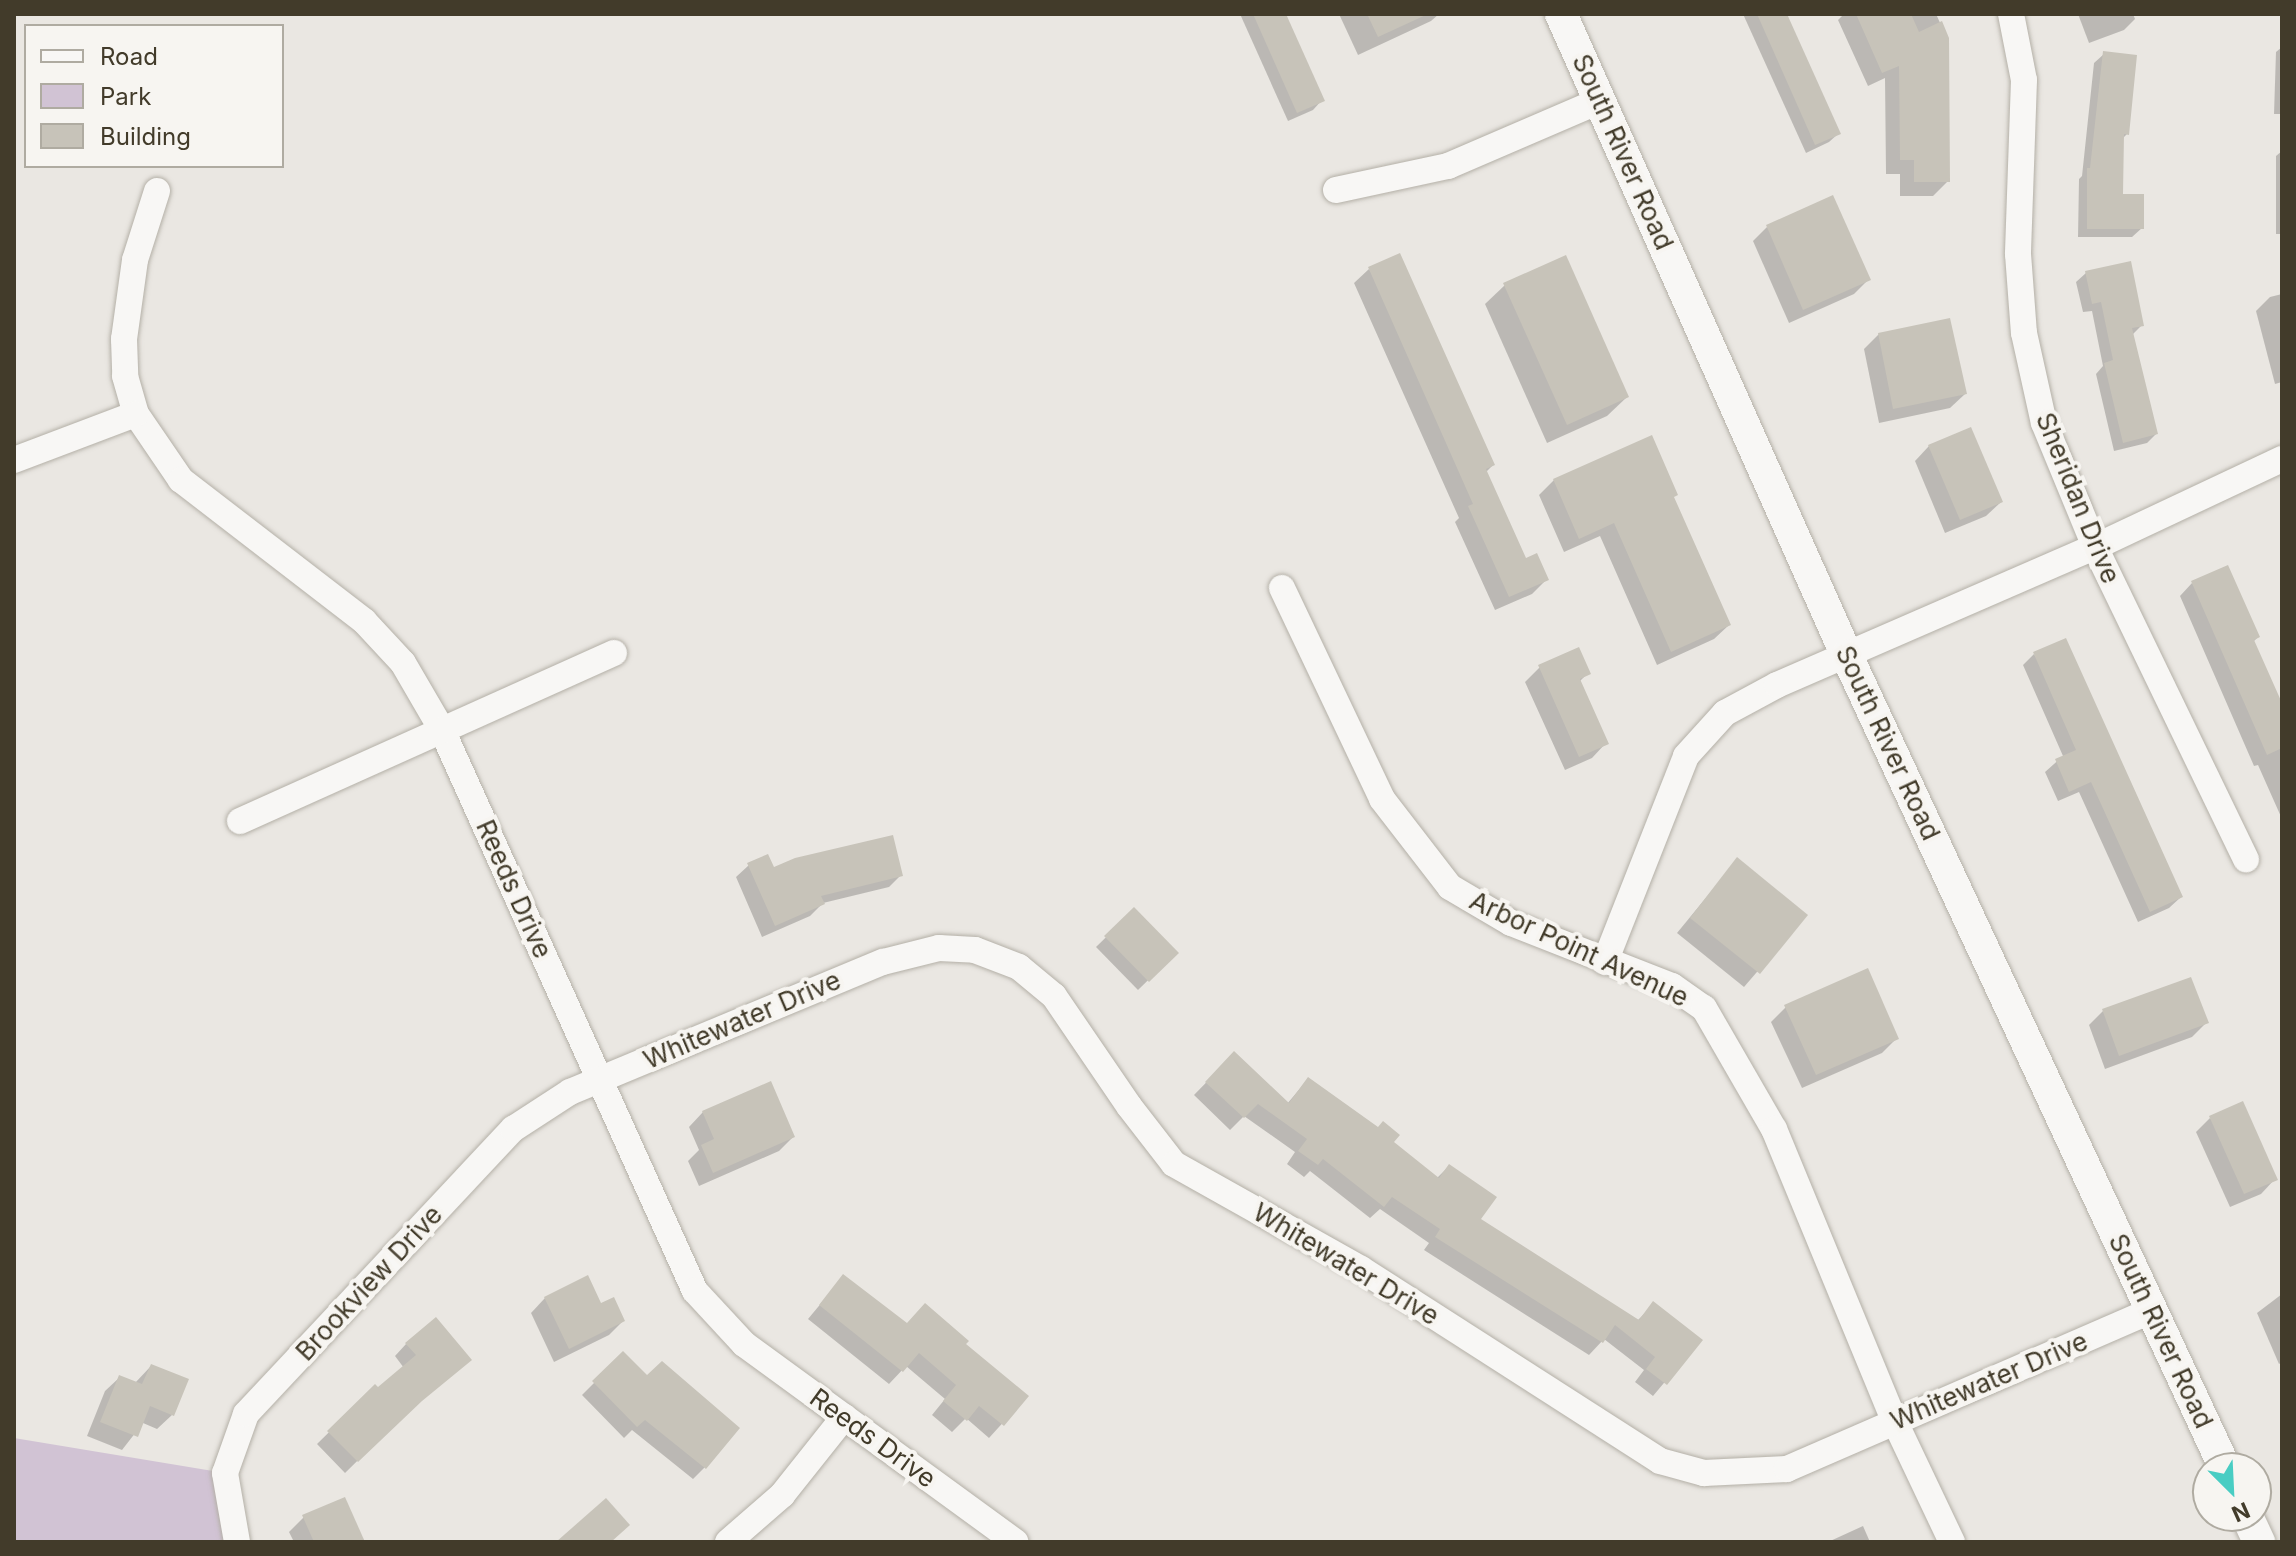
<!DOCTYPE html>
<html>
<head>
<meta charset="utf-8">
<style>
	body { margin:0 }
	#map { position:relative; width:2296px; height:1556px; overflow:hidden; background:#eae7e2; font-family:Inter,sans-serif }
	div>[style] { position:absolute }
	.green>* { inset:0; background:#d1c3d4 }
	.shadow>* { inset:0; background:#0003 }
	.building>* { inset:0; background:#c7c3b9 }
	.roads { filter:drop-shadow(0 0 2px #b4b0a7) drop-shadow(0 0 2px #b4b0a7) }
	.minor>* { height:26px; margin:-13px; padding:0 13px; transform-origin:13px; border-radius:13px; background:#f8f7f5 }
	.tertiary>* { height:32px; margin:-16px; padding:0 16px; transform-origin:16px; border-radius:16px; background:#f8f7f5 }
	span { translate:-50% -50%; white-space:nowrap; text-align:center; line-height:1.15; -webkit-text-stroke:8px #f7f5f1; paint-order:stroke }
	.street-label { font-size:26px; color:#423b2a }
	.frame { position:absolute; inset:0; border:16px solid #423b2a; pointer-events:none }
	.legend { position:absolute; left:24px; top:24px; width:260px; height:144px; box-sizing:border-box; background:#f7f5f1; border:2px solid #afaba1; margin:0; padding:10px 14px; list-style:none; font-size:24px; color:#423b2a }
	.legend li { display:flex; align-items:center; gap:16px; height:40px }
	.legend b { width:40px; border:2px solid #afaba1 }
	.north { position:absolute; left:2192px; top:1452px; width:80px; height:80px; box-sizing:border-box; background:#f7f5f1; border:2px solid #afaba1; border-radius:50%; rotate:156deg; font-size:22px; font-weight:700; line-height:32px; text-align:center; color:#423b2a }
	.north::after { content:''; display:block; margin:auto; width:28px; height:36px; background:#49cdc3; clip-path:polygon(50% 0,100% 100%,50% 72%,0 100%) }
</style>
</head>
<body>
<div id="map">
	<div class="green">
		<div style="clip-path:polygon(14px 1438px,225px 1473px,237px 1542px,14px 1542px)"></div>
	</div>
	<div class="shadow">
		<div style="clip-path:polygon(1240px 14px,1284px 14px,1322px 100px,1313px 110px,1288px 121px)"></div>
		<div style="clip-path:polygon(1339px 14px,1439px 14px,1431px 21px,1358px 55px)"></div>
		<div style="clip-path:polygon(1743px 14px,1785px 14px,1839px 133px,1829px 142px,1806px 153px)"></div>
		<div style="clip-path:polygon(1844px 14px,1936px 14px,1947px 38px,1948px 181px,1933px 196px,1900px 196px,1900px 174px,1886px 174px,1885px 78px,1868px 86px,1838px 20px)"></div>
		<div style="clip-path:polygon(2078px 14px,2133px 14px,2135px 19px,2124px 30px,2089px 43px)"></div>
		<div style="clip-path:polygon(2282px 47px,2282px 114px,2274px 114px,2276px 52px)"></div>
		<div style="clip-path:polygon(2104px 54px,2127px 134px,2122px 139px,2121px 196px,2142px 228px,2132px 237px,2078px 237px,2079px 179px,2082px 176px,2094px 63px)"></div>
		<div style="clip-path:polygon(2282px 151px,2282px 234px,2276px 234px,2276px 156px)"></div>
		<div style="clip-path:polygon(1767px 227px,1868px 280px,1854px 294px,1789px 323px,1753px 241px)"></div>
		<div style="clip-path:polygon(1369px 269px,1493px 465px,1486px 472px,1525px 560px,1547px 579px,1532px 594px,1495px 610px,1455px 522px,1459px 518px,1354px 283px)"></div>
		<div style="clip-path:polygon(2086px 273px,2142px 325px,2132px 335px,2156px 434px,2147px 443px,2114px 451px,2096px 374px,2103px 366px,2092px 311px,2083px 312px,2076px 282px)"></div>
		<div style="clip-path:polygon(1505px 285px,1627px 397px,1607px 416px,1547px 443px,1485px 304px)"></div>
		<div style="clip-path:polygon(2282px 294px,2282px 382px,2275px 384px,2256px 311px,2270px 297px)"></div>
		<div style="clip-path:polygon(1879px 334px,1965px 394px,1950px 408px,1879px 423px,1864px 349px)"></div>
		<div style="clip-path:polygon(1929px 446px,2001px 502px,1986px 516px,1945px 533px,1915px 461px)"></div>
		<div style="clip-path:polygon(1554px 480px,1672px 498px,1729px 625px,1714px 639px,1657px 665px,1600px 536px,1564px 552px,1539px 495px)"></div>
		<div style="clip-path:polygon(2192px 583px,2258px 637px,2253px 642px,2282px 708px,2282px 819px,2258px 765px,2254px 766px,2180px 596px)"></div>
		<div style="clip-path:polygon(2034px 654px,2181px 897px,2169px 908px,2138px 922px,2079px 792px,2058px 801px,2045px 772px,2063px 756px,2023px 665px)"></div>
		<div style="clip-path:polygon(1540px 667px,1588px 673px,1579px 682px,1606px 743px,1592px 758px,1565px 770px,1525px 682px)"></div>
		<div style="clip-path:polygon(1737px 860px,1806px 915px,1744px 987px,1677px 933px)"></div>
		<div style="clip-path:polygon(749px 865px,773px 870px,901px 875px,889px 887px,823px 903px,810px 916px,762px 937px,736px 877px)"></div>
		<div style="clip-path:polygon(1134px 910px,1176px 953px,1138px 990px,1096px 947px)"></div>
		<div style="clip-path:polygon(1786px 1007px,1896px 1039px,1882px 1053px,1802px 1088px,1771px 1022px)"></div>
		<div style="clip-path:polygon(2103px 1011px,2206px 1023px,2192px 1037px,2105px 1069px,2089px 1025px)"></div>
		<div style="clip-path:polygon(1234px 1054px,1287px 1104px,1308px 1079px,1436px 1179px,1449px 1166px,1478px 1220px,1637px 1321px,1654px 1304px,1700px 1340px,1653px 1396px,1635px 1382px,1644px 1370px,1604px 1339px,1589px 1355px,1424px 1250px,1429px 1243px,1380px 1209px,1370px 1218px,1310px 1171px,1304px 1177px,1287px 1164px,1295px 1152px,1244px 1116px,1230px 1130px,1194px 1095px)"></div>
		<div style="clip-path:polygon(703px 1112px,793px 1137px,779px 1151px,699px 1186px,688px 1161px,699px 1150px,689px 1127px)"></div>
		<div style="clip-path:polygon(2210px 1118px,2275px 1179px,2261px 1194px,2230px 1207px,2196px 1132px)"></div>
		<div style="clip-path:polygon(843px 1277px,906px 1325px,964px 1344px,1027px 1396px,989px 1438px,966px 1418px,952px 1432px,932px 1415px,945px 1399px,906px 1366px,889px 1384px,808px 1319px)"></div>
		<div style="clip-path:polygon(2282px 1294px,2282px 1362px,2279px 1364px,2257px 1313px)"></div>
		<div style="clip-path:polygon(545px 1298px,600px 1305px,623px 1321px,609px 1335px,554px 1362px,531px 1313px)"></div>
		<div style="clip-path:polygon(406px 1344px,469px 1360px,407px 1412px,345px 1473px,317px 1444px,375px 1387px,378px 1390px,404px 1368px,395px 1356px)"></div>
		<div style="clip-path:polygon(623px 1354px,705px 1467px,693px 1479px,632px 1430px,624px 1438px,582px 1395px)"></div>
		<div style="clip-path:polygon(151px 1366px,172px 1415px,157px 1429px,143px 1423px,122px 1450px,87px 1436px,105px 1391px,120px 1377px,135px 1383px)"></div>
		<div style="clip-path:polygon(304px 1517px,363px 1542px,294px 1542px,289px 1532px)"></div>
		<div style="clip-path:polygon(1863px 1526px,1870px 1542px,1828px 1542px)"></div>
	</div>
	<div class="building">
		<div style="clip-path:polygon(1253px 14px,1286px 14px,1325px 101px,1297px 113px)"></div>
		<div style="clip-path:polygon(1367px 14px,1428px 14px,1378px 37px)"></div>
		<div style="clip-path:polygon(1757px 14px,1787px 14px,1841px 134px,1815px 145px)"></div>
		<div style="clip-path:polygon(1856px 14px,1911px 14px,1919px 32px,1942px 21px,1949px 38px,1950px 182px,1914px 182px,1914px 160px,1900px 160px,1899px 66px,1882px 73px)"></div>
		<div style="clip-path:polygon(2103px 51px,2137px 55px,2129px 135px,2124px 134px,2123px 194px,2144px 194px,2144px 229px,2087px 229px,2087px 168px,2090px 168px)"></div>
		<div style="clip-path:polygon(1833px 195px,1871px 280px,1803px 310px,1766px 225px)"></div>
		<div style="clip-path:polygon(1400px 253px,1495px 465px,1486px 469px,1526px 558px,1537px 553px,1549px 580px,1509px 597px,1468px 506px,1473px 504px,1368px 267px)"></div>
		<div style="clip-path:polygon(1566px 255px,1629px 397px,1567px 425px,1503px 283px)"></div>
		<div style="clip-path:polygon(2131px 261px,2144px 326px,2132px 328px,2158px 434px,2123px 443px,2104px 363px,2113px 360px,2101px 302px,2092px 304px,2085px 271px)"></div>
		<div style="clip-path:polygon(1950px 318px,1967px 394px,1893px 409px,1878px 333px)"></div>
		<div style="clip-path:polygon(1971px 427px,2003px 502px,1960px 520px,1928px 445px)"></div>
		<div style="clip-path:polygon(1652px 435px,1678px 495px,1674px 497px,1731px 625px,1671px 652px,1614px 523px,1579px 539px,1553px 479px)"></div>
		<div style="clip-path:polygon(2228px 565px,2260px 637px,2254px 640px,2282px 703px,2282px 748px,2267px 755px,2191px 581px)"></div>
		<div style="clip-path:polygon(2066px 638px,2183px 897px,2150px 912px,2091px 782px,2069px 792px,2055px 759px,2076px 750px,2033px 652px)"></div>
		<div style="clip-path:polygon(1579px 647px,1591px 674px,1580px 679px,1609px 744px,1579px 757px,1538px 665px)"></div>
		<div style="clip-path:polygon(893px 835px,903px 876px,821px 896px,825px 904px,775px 926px,747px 863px,768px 854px,774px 867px,795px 858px)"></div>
		<div style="clip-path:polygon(1737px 857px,1808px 915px,1760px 974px,1690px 918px)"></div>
		<div style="clip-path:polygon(1134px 907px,1179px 953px,1149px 982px,1104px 936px)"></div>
		<div style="clip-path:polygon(1868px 968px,1899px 1039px,1816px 1075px,1784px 1005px)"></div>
		<div style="clip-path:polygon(2191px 977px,2209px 1023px,2119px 1056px,2102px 1009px)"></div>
		<div style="clip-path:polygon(1234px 1051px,1289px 1103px,1308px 1077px,1378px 1127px,1383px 1121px,1400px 1135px,1394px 1142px,1439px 1178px,1449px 1164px,1497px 1197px,1481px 1219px,1639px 1320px,1653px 1301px,1703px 1340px,1667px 1385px,1646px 1369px,1655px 1357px,1615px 1325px,1603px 1343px,1435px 1237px,1440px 1229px,1392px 1197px,1384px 1207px,1323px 1159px,1318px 1165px,1298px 1151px,1307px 1139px,1258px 1104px,1244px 1118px,1205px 1082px)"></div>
		<div style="clip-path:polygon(771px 1081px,795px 1137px,713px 1173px,701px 1145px,714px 1139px,702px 1111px)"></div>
		<div style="clip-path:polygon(2243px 1101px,2278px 1180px,2244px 1194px,2209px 1116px)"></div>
		<div style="clip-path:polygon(843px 1274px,907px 1323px,925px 1303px,969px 1341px,966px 1344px,1029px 1396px,1004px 1426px,979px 1406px,967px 1421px,943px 1401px,956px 1385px,919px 1353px,903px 1372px,819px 1305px)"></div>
		<div style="clip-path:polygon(588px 1275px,601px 1303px,614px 1297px,625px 1321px,569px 1349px,544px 1297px)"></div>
		<div style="clip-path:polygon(436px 1317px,472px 1360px,422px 1401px,358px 1462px,327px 1431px,375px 1384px,378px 1387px,416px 1355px,405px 1343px)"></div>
		<div style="clip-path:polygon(623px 1351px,647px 1375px,662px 1361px,740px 1428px,706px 1469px,645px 1420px,637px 1427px,592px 1381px)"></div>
		<div style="clip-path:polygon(151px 1364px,189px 1379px,174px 1416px,150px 1406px,138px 1437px,100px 1422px,119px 1375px,142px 1384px)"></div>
		<div style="clip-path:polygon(345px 1497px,365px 1542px,314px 1542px,302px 1515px)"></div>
		<div style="clip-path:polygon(606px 1498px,630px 1525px,611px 1542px,556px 1542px)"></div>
	</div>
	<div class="roads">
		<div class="minor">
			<div style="left:2011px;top:14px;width:67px;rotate:78.9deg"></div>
			<div style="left:2024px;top:80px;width:174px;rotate:92deg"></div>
			<div style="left:2018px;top:254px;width:79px;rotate:85.7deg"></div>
			<div style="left:2024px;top:333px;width:92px;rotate:77.5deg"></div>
			<div style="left:2044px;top:423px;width:134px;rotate:67.6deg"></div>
			<div style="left:2095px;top:547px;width:347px;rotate:64.2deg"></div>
			<div style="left:1336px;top:190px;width:115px;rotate:-12.1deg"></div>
			<div style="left:1448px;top:166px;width:167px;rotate:-23.3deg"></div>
			<div style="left:157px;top:191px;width:72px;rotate:107.7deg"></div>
			<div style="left:135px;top:260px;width:80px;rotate:97.9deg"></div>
			<div style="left:124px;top:339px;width:37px;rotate:88deg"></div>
			<div style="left:125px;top:376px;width:40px;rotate:74deg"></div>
			<div style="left:136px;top:414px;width:80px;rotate:55.7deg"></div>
			<div style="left:181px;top:480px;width:231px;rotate:37.6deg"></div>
			<div style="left:364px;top:621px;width:57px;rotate:47.1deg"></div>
			<div style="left:403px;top:663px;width:78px;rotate:59.8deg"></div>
			<div style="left:442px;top:730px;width:615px;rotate:65.73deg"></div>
			<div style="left:695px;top:1291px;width:72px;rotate:47.2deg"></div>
			<div style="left:744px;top:1344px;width:336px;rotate:36.1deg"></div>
			<div style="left:14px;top:460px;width:130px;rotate:-20.7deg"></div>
			<div style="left:1282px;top:588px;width:233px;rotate:64.6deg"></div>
			<div style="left:1382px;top:799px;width:111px;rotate:52.3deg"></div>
			<div style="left:1450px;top:887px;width:71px;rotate:30.5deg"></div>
			<div style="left:1511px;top:923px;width:173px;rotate:21.4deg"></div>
			<div style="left:1672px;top:986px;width:39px;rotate:35deg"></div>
			<div style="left:1704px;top:1008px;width:140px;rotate:60deg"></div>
			<div style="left:1774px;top:1129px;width:317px;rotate:67.6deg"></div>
			<div style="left:1895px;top:1422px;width:133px;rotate:64.6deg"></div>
			<div style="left:240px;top:821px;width:410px;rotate:-24.2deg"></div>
			<div style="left:1605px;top:962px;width:221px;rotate:-68.5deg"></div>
			<div style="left:1686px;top:756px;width:58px;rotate:-47.8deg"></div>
			<div style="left:1725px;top:713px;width:59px;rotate:-28.3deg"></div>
			<div style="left:1777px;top:685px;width:347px;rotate:-23.5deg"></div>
			<div style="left:2095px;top:547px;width:207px;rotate:-25.2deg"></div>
			<div style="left:237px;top:1542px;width:70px;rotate:-99.9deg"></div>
			<div style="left:225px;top:1473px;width:63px;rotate:-70.4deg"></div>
			<div style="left:246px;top:1414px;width:391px;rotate:-46.9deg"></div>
			<div style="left:513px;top:1129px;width:68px;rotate:-33deg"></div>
			<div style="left:570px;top:1092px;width:339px;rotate:-22.6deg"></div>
			<div style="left:883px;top:962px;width:58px;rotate:-14deg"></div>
			<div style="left:939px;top:948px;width:36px;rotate:3deg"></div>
			<div style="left:975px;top:950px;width:47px;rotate:21.1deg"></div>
			<div style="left:1019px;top:967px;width:45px;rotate:39.6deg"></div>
			<div style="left:1054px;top:996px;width:133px;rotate:55.7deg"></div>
			<div style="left:1129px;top:1106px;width:73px;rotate:52.2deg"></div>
			<div style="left:1174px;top:1164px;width:214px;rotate:29.3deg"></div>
			<div style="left:1361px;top:1269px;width:355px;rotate:32.7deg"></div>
			<div style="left:1660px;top:1461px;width:46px;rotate:15.3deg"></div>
			<div style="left:1704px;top:1473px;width:83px;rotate:-2.8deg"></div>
			<div style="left:1787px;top:1469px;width:398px;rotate:-23.5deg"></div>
			<div style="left:728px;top:1542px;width:72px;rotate:-41deg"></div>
			<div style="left:782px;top:1495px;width:100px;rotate:-51.5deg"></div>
		</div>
		<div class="tertiary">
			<div style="left:1561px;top:14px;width:703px;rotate:65.99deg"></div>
			<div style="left:1847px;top:656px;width:896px;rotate:65.04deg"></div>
			<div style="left:2247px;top:1516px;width:29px;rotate:65deg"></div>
		</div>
	</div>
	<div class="street-label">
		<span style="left:1623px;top:152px;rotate:66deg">South River Road</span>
		<span style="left:2078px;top:498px;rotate:68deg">Sheridan Drive</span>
		<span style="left:1888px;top:743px;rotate:65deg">South River Road</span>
		<span style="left:514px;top:889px;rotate:66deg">Reeds Drive</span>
		<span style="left:1579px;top:949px;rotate:25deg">Arbor Point Avenue</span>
		<span style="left:742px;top:1020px;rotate:-23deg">Whitewater Drive</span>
		<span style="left:1346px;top:1264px;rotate:31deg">Whitewater Drive</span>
		<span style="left:369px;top:1283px;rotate:-47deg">Brookview Drive</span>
		<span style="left:2161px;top:1331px;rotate:65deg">South River Road</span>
		<span style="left:1989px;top:1381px;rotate:-23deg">Whitewater Drive</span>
		<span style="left:873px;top:1438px;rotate:36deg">Reeds Drive</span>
	</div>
	<div class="frame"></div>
	<ul class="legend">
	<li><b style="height:10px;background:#f8f7f5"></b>Road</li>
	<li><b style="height:22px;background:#d1c3d4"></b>Park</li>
	<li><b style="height:22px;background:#c7c3b9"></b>Building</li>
	</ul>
	<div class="north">N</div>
</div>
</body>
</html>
